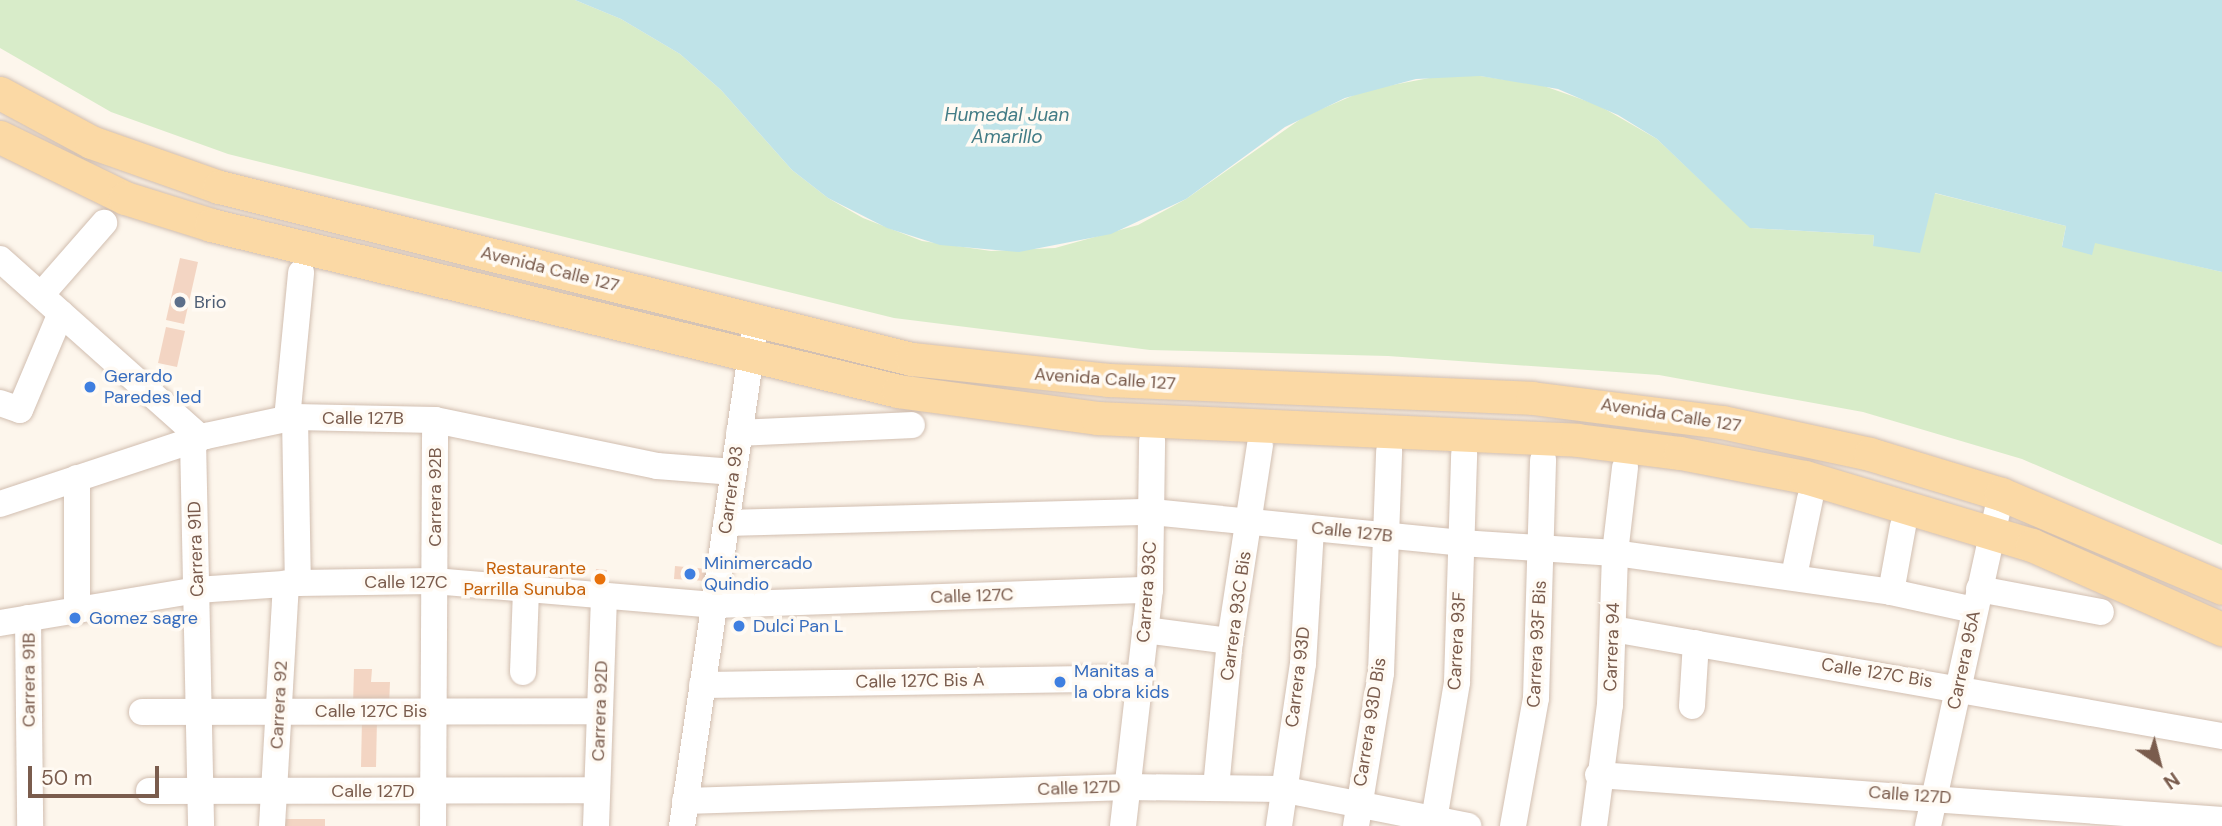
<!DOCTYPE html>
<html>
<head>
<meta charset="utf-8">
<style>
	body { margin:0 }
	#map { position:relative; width:2222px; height:826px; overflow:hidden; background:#fdf6ec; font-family:"DM Sans",sans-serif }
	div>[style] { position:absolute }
	.green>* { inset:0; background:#d8ecc9 }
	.water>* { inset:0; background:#bfe3e8 }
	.building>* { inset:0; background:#f3d5c3 }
	.roads { filter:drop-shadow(0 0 2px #d1beb0) drop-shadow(0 0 2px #d1beb0) }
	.minor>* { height:26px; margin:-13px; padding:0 13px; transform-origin:13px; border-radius:13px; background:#fff }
	.major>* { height:33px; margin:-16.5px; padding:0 16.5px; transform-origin:16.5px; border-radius:16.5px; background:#fbd9a5 }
	.dots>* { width:19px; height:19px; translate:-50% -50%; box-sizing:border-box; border:4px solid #fffaf3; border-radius:50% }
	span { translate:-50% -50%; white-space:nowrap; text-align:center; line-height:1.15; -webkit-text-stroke:7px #fffaf3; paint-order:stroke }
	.street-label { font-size:18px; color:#7a5c4d }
	.service-label { font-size:18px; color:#4e5e75 }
	.left { translate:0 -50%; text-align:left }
	.shop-label { font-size:18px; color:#366cbe }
	.food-label { font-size:18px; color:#c56008 }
	.right { translate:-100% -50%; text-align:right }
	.water-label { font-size:19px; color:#437c86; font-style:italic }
	.north { position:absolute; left:2124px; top:728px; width:70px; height:70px; -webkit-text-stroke:5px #fffaf3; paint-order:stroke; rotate:145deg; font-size:19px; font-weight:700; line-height:28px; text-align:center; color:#7a5c4d }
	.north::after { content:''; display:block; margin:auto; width:24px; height:32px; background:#7a5c4d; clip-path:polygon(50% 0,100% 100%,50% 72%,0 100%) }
	.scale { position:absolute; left:28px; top:766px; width:131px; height:32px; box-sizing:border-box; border:4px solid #7a5c4d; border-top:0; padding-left:9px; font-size:21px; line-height:24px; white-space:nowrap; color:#7a5c4d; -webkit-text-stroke:5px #fffaf3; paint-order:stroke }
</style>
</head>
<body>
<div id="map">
	<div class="green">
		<div style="clip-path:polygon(0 0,575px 0,621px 19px,680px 54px,721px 90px,792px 170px,828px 198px,863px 218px,922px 241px,991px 251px,1055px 248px,1138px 225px,1186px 199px,1305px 116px,1366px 90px,1440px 76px,1480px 76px,1541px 85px,1598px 105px,1657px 139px,1751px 228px,1874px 235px,1873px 246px,1934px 193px,2066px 226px,2062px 246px,2095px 242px,2222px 272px,2222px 545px,2022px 459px,1863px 412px,1659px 375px,1388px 356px,1150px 350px,894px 318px,228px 154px,111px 112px,0 48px)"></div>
	</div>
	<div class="water">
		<div style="clip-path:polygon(575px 0,2222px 0,2222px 272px,2095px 243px,2092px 255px,2062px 247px,2066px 226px,1935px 193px,1920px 253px,1873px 246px,1874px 235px,1750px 228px,1657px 139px,1618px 115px,1558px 89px,1480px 76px,1416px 79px,1345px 98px,1285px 127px,1186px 199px,1111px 234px,1019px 252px,940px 245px,887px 228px,828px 198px,792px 170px,721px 90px,680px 54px,621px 19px)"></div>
	</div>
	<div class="building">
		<div style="clip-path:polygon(180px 258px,198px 262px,184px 324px,166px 320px)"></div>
		<div style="clip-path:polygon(166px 327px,185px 331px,177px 367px,158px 363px)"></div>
		<div style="clip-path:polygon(675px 566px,707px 569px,706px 581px,674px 579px)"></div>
		<div style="clip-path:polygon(596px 569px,607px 570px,604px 588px,594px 587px)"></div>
		<div style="clip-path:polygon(354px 669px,372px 669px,371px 682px,390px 682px,389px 706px,353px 705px)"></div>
		<div style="clip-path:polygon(362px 719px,377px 719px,376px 767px,361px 767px)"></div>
		<div style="clip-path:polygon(284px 819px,325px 819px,325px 826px,284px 826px)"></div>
	</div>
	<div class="roads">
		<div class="minor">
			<div style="left:0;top:259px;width:269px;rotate:41.7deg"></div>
			<div style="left:41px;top:295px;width:96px;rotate:-48.8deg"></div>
			<div style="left:0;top:403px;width:21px;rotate:19deg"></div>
			<div style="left:20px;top:410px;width:105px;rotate:-67.1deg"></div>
			<div style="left:295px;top:417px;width:166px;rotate:89deg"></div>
			<div style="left:287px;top:419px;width:147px;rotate:-84.5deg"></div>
			<div style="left:739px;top:433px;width:173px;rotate:-2.6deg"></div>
			<div style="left:193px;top:440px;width:386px;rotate:88.8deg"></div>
			<div style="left:0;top:504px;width:217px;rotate:-18.3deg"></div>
			<div style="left:206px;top:436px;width:91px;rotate:-12.1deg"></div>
			<div style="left:295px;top:417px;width:140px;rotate:1.2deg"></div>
			<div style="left:435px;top:420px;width:227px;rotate:11.7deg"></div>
			<div style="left:657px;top:466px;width:77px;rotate:4.5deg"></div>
			<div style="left:726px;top:523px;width:426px;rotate:-1.5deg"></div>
			<div style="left:1152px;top:512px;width:311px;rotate:5.7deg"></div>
			<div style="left:1461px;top:543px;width:154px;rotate:3.7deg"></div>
			<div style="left:1615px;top:553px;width:279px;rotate:8deg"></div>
			<div style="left:1891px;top:592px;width:85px;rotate:12.2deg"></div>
			<div style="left:1794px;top:576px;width:79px;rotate:-78.3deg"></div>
			<div style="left:1979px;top:589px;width:124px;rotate:10.7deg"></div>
			<div style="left:1891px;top:592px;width:67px;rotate:-79.7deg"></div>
			<div style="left:77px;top:610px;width:132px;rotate:-90deg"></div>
			<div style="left:28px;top:618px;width:208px;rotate:89.4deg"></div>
			<div style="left:0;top:623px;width:200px;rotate:-9.5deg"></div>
			<div style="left:197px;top:590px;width:101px;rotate:-4deg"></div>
			<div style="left:298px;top:583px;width:136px;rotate:-0.8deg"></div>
			<div style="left:434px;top:581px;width:280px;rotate:4.9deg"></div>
			<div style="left:713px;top:605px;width:437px;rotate:-2deg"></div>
			<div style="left:1613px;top:629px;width:618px;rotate:9.97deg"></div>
			<div style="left:1145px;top:630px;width:86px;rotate:7.4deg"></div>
			<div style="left:523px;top:672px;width:83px;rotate:-87.9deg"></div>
			<div style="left:702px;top:685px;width:436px;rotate:-0.9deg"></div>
			<div style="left:1692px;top:706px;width:63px;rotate:-86.4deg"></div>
			<div style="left:142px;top:712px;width:458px;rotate:-0.1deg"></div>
			<div style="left:1598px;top:775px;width:626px;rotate:4.12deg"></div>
			<div style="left:1216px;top:788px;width:148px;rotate:-84.6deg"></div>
			<div style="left:1230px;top:641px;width:198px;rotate:-81.3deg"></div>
			<div style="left:149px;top:791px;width:448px;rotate:-0.1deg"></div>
			<div style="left:685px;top:801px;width:444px;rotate:-1.8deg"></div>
			<div style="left:1129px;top:787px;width:152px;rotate:0.8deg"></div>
			<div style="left:1281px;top:789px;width:191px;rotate:11.2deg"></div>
			<div style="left:272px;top:826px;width:243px;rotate:-86.7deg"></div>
			<div style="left:433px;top:826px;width:406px;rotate:-89.7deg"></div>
			<div style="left:596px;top:826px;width:230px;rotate:-88deg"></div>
			<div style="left:682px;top:826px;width:511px;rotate:-81.68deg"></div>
			<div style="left:1123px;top:826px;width:238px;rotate:-83.5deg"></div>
			<div style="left:1150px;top:590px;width:149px;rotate:-89.2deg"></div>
			<div style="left:1279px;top:826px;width:164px;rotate:-81.6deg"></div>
			<div style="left:1303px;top:664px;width:136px;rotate:-86.6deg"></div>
			<div style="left:1356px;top:826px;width:155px;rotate:-80.7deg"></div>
			<div style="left:1381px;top:673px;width:222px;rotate:-87.9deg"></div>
			<div style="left:1433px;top:826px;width:146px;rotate:-80.5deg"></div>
			<div style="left:1457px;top:682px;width:228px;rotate:-88.2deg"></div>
			<div style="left:1513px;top:826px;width:130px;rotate:-79.8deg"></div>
			<div style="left:1536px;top:698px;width:238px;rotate:-88.3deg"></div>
			<div style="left:1594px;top:826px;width:122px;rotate:-82.5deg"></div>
			<div style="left:1610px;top:705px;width:152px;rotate:-88.1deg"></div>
			<div style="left:1615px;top:553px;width:86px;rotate:-83.3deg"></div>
			<div style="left:1928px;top:826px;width:340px;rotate:-77.6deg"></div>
		</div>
		<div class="major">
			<div style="left:0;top:93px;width:103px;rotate:28.3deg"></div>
			<div style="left:91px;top:142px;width:136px;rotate:19.4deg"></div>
			<div style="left:219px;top:187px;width:714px;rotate:13.94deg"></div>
			<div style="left:912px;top:359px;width:197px;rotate:6.1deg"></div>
			<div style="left:1108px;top:380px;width:424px;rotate:2.4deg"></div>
			<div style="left:1532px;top:398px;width:192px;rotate:7.2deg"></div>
			<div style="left:1722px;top:422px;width:151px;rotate:12.2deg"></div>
			<div style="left:1870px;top:454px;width:137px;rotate:17deg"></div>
			<div style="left:2001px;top:494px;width:240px;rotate:23deg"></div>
			<div style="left:0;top:137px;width:139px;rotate:26deg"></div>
			<div style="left:125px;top:198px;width:90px;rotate:17.4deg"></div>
			<div style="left:211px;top:225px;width:707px;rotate:13.58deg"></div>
			<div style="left:898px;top:391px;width:201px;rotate:7.7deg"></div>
			<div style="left:1097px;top:418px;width:481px;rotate:2.6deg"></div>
			<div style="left:1577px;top:440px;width:104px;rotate:7.2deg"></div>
			<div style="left:1680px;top:453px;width:127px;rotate:10.9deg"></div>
			<div style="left:1805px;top:477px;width:237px;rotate:16.7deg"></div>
			<div style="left:2032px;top:545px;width:208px;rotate:23.9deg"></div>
		</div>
	</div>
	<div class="dots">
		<div style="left:180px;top:302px;background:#5c6f8a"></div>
		<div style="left:90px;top:387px;background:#3f7fe0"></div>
		<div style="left:690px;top:574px;background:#3f7fe0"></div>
		<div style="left:600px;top:579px;background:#e8710a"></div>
		<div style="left:75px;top:618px;background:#3f7fe0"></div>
		<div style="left:739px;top:626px;background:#3f7fe0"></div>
		<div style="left:1060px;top:682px;background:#3f7fe0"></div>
	</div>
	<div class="street-label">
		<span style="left:550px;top:269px;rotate:14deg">Avenida Calle 127</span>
		<span style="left:1105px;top:379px;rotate:4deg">Avenida Calle 127</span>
		<span style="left:1671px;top:415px;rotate:9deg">Avenida Calle 127</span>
		<span style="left:363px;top:418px">Calle 127B</span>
		<span style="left:731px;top:490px;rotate:-82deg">Carrera 93</span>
		<span style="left:435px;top:497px;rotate:-90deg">Carrera 92B</span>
		<span style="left:1352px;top:532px;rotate:6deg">Calle 127B</span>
		<span style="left:196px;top:549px;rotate:-92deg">Carrera 91D</span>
		<span style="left:406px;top:582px">Calle 127C</span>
		<span style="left:1147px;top:592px;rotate:-86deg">Carrera 93C</span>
		<span style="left:972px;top:596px;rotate:-2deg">Calle 127C</span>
		<span style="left:1236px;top:616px;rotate:-82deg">Carrera 93C Bis</span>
		<span style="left:1457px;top:641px;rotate:-87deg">Carrera 93F</span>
		<span style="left:1537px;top:644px;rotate:-87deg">Carrera 93F Bis</span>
		<span style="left:1612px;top:647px;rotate:-88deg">Carrera 94</span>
		<span style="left:1964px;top:660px;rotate:-78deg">Carrera 95A</span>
		<span style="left:1877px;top:673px;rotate:9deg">Calle 127C Bis</span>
		<span style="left:1298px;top:677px;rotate:-83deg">Carrera 93D</span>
		<span style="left:29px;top:680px;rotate:-90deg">Carrera 91B</span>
		<span style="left:920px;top:681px;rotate:-1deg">Calle 127C Bis A</span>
		<span style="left:279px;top:705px;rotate:-87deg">Carrera 92</span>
		<span style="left:371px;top:711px">Calle 127C Bis</span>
		<span style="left:600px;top:711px;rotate:-88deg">Carrera 92D</span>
		<span style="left:1370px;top:722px;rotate:-81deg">Carrera 93D Bis</span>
		<span style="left:1079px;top:788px;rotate:-2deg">Calle 127D</span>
		<span style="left:373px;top:791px">Calle 127D</span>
		<span style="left:1910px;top:795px;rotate:4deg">Calle 127D</span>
	</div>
	<div class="service-label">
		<span class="left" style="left:194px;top:302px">Brio</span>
	</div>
	<div class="shop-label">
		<span class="left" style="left:104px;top:387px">Gerardo<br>Paredes Ied</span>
		<span class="left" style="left:704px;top:574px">Minimercado<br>Quindio</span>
		<span class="left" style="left:89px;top:618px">Gomez sagre</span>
		<span class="left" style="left:753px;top:626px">Dulci Pan L</span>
		<span class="left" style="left:1074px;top:682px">Manitas a<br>la obra kids</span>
	</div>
	<div class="food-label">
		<span class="right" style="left:586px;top:579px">Restaurante<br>Parrilla Sunuba</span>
	</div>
	<div class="water-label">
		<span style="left:1007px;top:126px">Humedal Juan<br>Amarillo</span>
	</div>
	<div class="north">N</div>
	<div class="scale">50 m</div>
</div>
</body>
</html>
